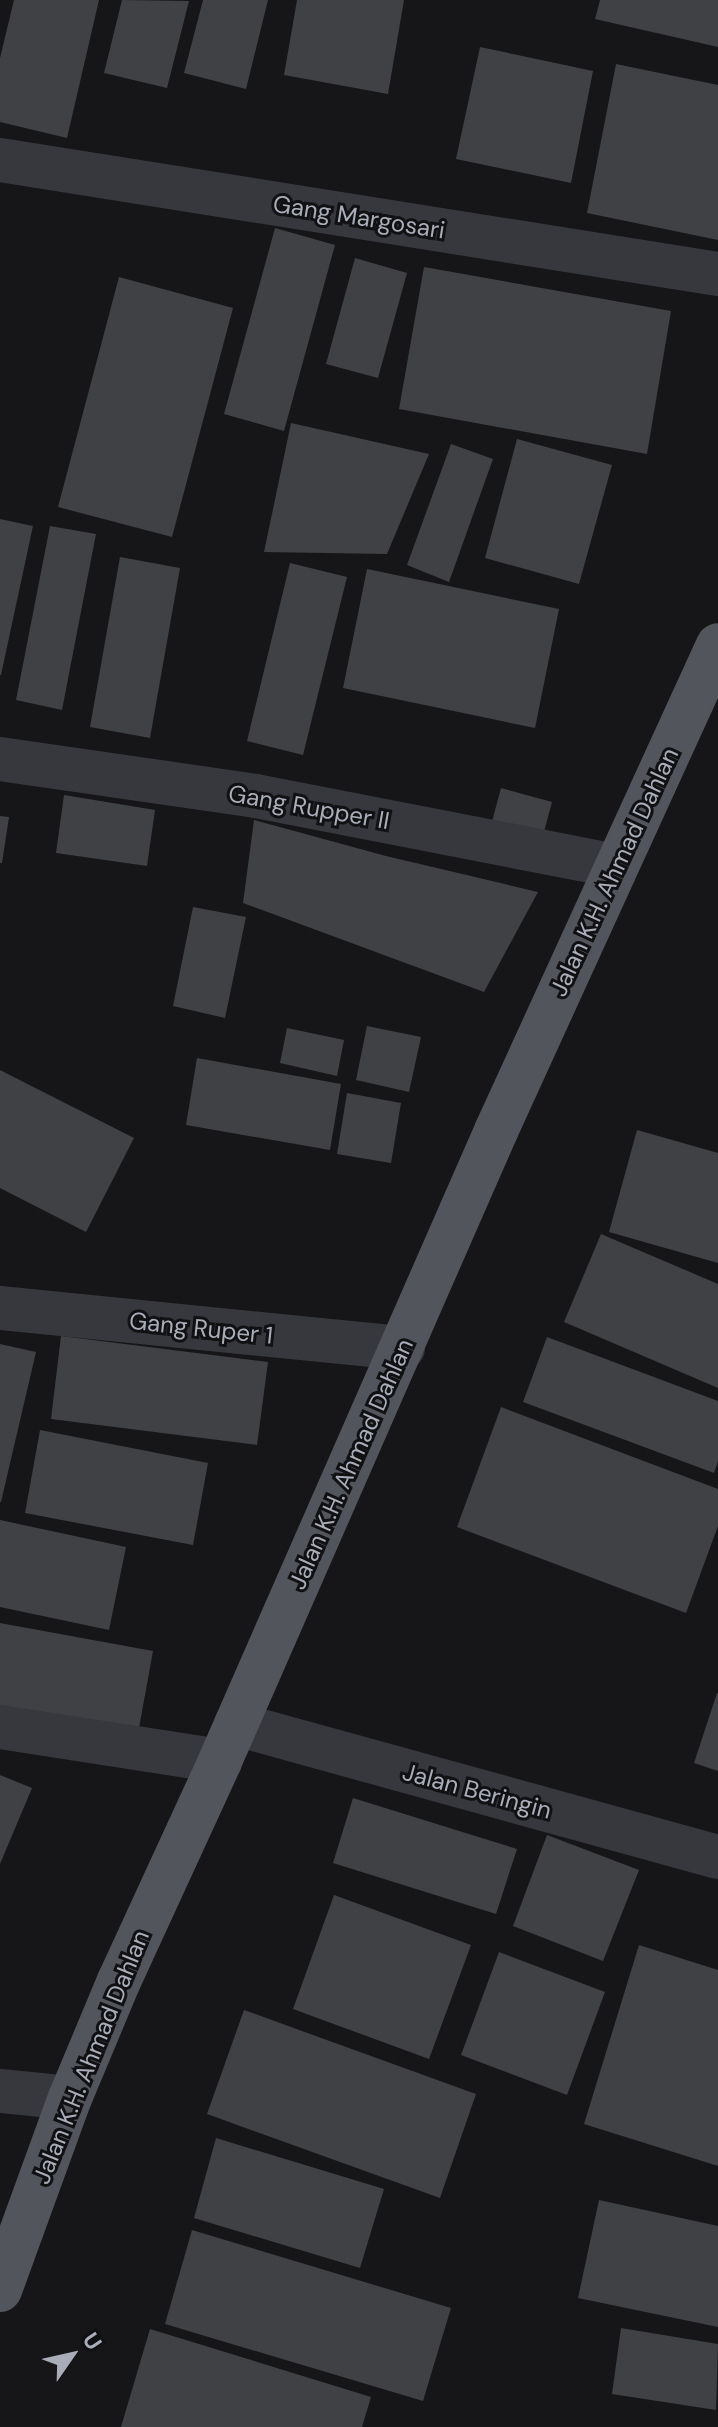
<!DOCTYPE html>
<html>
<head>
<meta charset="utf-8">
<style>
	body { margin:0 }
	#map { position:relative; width:718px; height:2427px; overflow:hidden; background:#161618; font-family:"DM Sans",sans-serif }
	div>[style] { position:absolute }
	.building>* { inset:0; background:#404145 }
	.minor>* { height:44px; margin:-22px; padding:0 22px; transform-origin:22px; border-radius:22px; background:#37383d }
	.major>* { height:44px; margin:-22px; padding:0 22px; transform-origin:22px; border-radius:22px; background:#53555c }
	span { translate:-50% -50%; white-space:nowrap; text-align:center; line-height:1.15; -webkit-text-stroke:6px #111113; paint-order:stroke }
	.street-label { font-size:24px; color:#a8adb8 }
	.north { position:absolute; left:32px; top:2315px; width:80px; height:80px; -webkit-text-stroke:6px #111113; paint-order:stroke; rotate:56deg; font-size:22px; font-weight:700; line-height:32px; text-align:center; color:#a8adb8 }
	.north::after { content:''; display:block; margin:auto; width:28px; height:36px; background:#a8adb8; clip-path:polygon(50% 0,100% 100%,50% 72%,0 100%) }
</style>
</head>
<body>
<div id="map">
	<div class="building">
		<div style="clip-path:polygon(14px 0,99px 0,67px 138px,0 122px,0 58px)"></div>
		<div style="clip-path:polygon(122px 0,189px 1px,167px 88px,104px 73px)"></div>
		<div style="clip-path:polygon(203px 0,268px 0,246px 89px,184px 73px)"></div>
		<div style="clip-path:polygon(297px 0,404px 0,388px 94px,284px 75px)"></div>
		<div style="clip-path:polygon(600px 0,718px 0,718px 47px,595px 19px)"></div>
		<div style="clip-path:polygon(480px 47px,593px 71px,571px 183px,456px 159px)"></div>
		<div style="clip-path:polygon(616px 64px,718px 85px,718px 240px,587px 213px)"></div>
		<div style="clip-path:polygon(275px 228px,335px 245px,284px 431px,224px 414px)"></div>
		<div style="clip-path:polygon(355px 258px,407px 273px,378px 378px,326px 364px)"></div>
		<div style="clip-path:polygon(424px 267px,671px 311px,647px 454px,399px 409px)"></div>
		<div style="clip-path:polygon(119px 277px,233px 308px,172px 537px,58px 507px)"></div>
		<div style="clip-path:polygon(291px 423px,429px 454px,387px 554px,264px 552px)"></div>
		<div style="clip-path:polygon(517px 439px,612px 465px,579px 584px,485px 558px)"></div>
		<div style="clip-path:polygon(451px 444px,493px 459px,449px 582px,407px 565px)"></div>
		<div style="clip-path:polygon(0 519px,33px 526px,1px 675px,0 675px)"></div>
		<div style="clip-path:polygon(50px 526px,96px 534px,62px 710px,16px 700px)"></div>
		<div style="clip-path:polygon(120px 557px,180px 568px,150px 738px,90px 727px)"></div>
		<div style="clip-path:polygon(290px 563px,347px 577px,303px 755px,247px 741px)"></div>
		<div style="clip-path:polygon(367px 569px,559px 609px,535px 728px,343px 688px)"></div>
		<div style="clip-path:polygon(501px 788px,552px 802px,541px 843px,490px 829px)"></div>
		<div style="clip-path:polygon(64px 795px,155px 810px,147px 866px,56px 853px)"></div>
		<div style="clip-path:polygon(0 816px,9px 817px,2px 863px,0 863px)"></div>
		<div style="clip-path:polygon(254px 820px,386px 856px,538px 892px,484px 992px,243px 903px)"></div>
		<div style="clip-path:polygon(193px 907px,246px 917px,225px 1018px,173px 1006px)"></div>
		<div style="clip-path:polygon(367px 1026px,421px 1037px,409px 1092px,356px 1080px)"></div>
		<div style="clip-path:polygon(287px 1028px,344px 1040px,337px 1076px,280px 1063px)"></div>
		<div style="clip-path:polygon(197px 1058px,341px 1084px,330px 1150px,186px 1125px)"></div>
		<div style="clip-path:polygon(0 1070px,134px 1138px,86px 1232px,0 1188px)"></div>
		<div style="clip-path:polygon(347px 1093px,401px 1103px,391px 1163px,337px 1154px)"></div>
		<div style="clip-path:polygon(637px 1130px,718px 1153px,718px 1263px,609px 1232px)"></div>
		<div style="clip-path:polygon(601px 1234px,718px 1284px,718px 1388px,564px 1322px)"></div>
		<div style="clip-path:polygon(61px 1336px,268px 1362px,257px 1445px,51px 1419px)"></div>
		<div style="clip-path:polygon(547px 1337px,718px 1401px,718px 1461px,714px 1473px,523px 1402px)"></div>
		<div style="clip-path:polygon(0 1344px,36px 1352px,1px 1502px,0 1502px)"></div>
		<div style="clip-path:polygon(501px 1407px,718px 1489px,718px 1526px,686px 1613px,457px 1527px)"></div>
		<div style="clip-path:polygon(40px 1430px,208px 1463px,193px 1545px,25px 1513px)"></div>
		<div style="clip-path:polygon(0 1520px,126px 1547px,109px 1630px,0 1607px)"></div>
		<div style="clip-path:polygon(0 1623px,153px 1651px,137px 1739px,0 1713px)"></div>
		<div style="clip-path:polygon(717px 1693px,718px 1693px,718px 1771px,694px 1763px)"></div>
		<div style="clip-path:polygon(0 1775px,32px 1788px,0 1864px)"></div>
		<div style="clip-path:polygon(353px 1798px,517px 1849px,496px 1914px,333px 1863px)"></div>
		<div style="clip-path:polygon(547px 1835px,639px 1870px,603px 1961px,513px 1926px)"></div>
		<div style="clip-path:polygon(334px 1895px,471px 1945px,429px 2059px,293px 2009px)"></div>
		<div style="clip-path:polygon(639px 1945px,718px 1970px,718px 2166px,584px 2124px)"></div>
		<div style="clip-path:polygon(499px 1952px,605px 1992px,567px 2095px,461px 2055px)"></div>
		<div style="clip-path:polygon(244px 2010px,476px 2094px,440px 2198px,207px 2114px)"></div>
		<div style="clip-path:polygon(216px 2138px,384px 2189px,360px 2268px,194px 2218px)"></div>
		<div style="clip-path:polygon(599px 2200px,718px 2226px,718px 2327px,578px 2298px)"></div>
		<div style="clip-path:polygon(192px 2230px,451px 2308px,423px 2401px,165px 2324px)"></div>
		<div style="clip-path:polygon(621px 2328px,718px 2344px,716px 2410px,612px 2394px)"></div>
		<div style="clip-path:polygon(150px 2329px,371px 2397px,362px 2427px,121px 2427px)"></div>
	</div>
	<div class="minor">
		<div style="left:0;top:160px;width:727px;rotate:9.02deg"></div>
		<div style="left:0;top:759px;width:259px;rotate:8.2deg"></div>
		<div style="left:256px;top:796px;width:367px;rotate:11deg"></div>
		<div style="left:0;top:1308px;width:405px;rotate:5.7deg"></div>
		<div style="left:236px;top:1724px;width:500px;rotate:15.43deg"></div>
		<div style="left:0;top:1727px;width:223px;rotate:8.8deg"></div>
		<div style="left:0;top:2091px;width:70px;rotate:5.7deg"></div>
	</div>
	<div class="major">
		<div style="left:0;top:2290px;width:204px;rotate:-70deg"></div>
		<div style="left:70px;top:2098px;width:127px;rotate:-67.3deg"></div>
		<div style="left:119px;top:1981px;width:242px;rotate:-65.3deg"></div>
		<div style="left:220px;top:1761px;width:688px;rotate:-66.34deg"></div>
		<div style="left:496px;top:1131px;width:534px;rotate:-65.45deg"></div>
	</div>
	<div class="street-label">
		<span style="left:359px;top:217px;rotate:9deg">Gang Margosari</span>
		<span style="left:309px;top:807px;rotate:10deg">Gang Rupper II</span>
		<span style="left:614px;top:872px;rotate:-65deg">Jalan K.H. Ahmad Dahlan</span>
		<span style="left:201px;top:1328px;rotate:6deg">Gang Ruper 1</span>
		<span style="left:351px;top:1464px;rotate:-66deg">Jalan K.H. Ahmad Dahlan</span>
		<span style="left:477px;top:1791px;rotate:15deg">Jalan Beringin</span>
		<span style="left:91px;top:2057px;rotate:-68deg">Jalan K.H. Ahmad Dahlan</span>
	</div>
	<div class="north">U</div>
</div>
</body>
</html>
